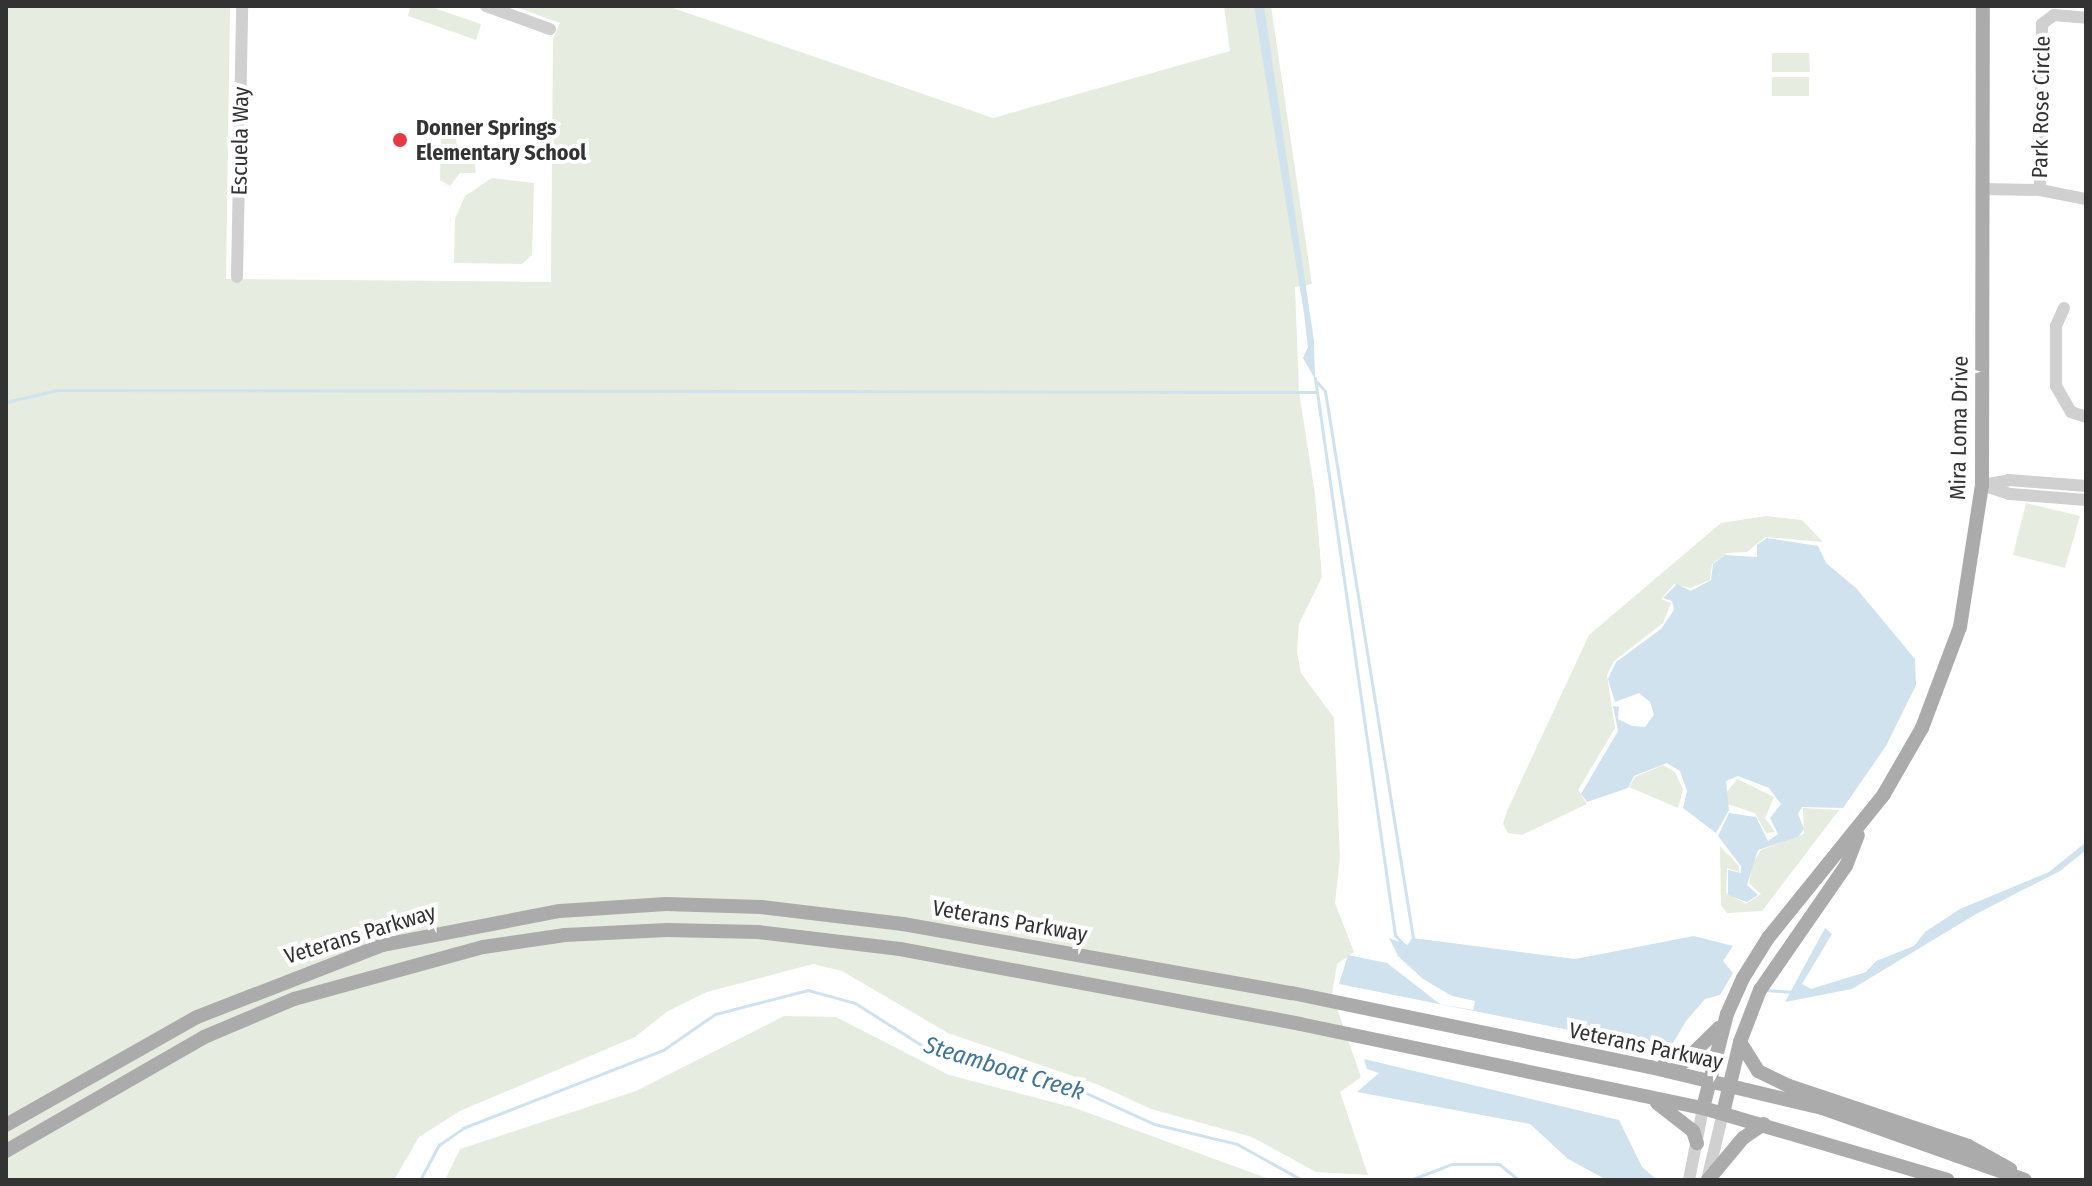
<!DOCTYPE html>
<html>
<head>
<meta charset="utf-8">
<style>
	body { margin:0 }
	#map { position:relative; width:2092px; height:1186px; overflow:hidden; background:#fff; font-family:"Fira Sans Condensed",sans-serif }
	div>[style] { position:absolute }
	.green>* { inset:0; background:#e6ecdf }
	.water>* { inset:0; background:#cfe2ee }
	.stream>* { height:3px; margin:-1.5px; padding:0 1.5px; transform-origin:1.5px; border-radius:1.5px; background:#cfe2ee }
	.minor>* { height:12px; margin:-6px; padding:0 6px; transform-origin:6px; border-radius:6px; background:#d0d0d0 }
	.major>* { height:14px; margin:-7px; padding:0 7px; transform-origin:7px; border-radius:7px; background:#ababab }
	.dots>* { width:22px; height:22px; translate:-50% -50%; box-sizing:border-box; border:4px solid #fff; border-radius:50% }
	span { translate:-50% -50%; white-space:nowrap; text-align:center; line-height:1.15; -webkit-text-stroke:8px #fff; paint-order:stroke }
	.street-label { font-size:22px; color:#333 }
	.poi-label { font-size:22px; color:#333; font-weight:700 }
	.left { translate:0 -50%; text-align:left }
	.water-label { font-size:24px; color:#3f7597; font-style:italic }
	.frame { position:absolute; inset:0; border:8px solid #333; pointer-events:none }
</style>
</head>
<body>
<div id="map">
	<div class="green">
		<div style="clip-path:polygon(6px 6px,230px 6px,226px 279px,551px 282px,553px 39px,560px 23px,513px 6px,667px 6px,993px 118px,1230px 51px,1224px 6px,1271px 6px,1312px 284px,1295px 287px,1299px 392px,1315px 494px,1322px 577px,1299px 624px,1297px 652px,1301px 673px,1334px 718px,1340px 858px,1335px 903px,1354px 952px,1337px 964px,1332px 994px,1361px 1077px,1340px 1092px,1368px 1175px,1316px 1172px,1252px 1137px,1151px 1109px,1099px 1085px,948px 1033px,842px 971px,813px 964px,707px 992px,668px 1011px,635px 1037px,460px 1111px,419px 1137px,394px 1180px,6px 1180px)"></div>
		<div style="clip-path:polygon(411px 6px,428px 6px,481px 24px,476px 40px,408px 16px)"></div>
		<div style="clip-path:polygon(1772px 53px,1809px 53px,1810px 72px,1772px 72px)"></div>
		<div style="clip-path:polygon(1772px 77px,1809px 77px,1809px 96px,1772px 96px)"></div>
		<div style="clip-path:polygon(441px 137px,456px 137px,457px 149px,473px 149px,476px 173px,460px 173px,450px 186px,440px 180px)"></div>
		<div style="clip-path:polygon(492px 178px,534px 183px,532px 255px,522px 264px,454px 263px,455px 219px,465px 196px)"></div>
		<div style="clip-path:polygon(2026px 503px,2080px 516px,2065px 568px,2013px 555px)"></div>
		<div style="clip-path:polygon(1766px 516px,1802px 520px,1823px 542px,1765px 537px,1747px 552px,1727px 553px,1712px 564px,1710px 580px,1690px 588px,1674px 584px,1661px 599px,1671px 603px,1663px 623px,1614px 661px,1607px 675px,1615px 728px,1578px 790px,1587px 804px,1522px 835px,1508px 833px,1503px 824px,1507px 811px,1589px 635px,1721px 523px)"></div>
		<div style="clip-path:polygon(1663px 765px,1675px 772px,1683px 789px,1678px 808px,1629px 787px,1635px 777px)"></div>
		<div style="clip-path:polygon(1737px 779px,1774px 797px,1765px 818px,1775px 832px,1766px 833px,1755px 813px,1727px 804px,1726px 793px)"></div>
		<div style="clip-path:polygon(1803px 808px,1839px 810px,1762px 911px,1727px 913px,1721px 905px,1720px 846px,1739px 866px,1739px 872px,1727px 868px,1726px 893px,1746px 904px,1761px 894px,1749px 883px,1753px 863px,1761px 850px,1804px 834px)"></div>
		<div style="clip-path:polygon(784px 1016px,836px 1017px,949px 1075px,1075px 1108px,1272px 1180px,445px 1180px,460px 1149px,636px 1091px)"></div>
	</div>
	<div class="water">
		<div style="clip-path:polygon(1254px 6px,1264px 6px,1314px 341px,1315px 379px,1303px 358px,1308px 347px,1304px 313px)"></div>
		<div style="clip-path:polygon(1767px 538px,1818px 546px,1826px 563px,1856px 588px,1915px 659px,1916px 685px,1886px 746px,1843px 808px,1802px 807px,1798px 814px,1804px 829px,1798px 837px,1758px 850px,1747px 885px,1758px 895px,1747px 902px,1728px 895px,1728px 870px,1741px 873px,1741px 866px,1718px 836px,1729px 813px,1756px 817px,1768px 841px,1778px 834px,1770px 818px,1781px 804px,1769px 788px,1738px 776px,1726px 781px,1729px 810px,1716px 833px,1683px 808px,1687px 791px,1680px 771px,1667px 763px,1634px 776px,1628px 788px,1587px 802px,1581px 794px,1618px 731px,1613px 706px,1619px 707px,1618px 719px,1632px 726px,1645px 727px,1654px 715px,1650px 702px,1639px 693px,1615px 702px,1608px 679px,1616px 662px,1661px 629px,1674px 610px,1672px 601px,1663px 598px,1677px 584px,1691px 591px,1711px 580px,1713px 564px,1725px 555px,1757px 557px,1757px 545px)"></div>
		<div style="clip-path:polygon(2086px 842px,2086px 850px,2060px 871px,1976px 914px,1852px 989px,1785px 1002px,1825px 928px,1832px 934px,1802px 984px,1811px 989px,1866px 972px,1876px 961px,1914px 946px,1925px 932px,1960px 909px,2049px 872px)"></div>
		<div style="clip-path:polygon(1694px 936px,1733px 946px,1723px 961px,1733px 973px,1720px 995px,1705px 999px,1686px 1021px,1669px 1050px,1339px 984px,1348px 955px,1387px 963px,1440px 1004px,1473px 1010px,1475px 1001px,1452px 996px,1423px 979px,1398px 956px,1389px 938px,1408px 945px,1413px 938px,1575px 959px)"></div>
		<div style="clip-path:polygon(1364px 1059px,1619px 1120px,1642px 1167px,1657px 1180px,1607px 1180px,1568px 1159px,1530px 1124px,1357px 1092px,1379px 1073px,1367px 1069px)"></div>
	</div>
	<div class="stream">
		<div style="left:1288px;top:200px;width:43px;rotate:82.1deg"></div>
		<div style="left:1315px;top:378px;width:563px;rotate:81.83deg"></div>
		<div style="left:1395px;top:935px;width:13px;rotate:48deg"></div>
		<div style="left:1317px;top:382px;width:12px;rotate:48deg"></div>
		<div style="left:1325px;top:391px;width:554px;rotate:80.86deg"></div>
		<div style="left:1413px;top:938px;width:9px;rotate:122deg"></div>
		<div style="left:6px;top:402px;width:53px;rotate:-13deg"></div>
		<div style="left:58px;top:390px;width:1259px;rotate:0.09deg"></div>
		<div style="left:1765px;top:990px;width:29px;rotate:4deg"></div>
		<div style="left:420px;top:1180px;width:40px;rotate:-62deg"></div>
		<div style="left:439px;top:1145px;width:29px;rotate:-35deg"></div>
		<div style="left:463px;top:1128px;width:215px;rotate:-21.3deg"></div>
		<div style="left:663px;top:1050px;width:63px;rotate:-34.7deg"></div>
		<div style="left:715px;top:1014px;width:96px;rotate:-14.5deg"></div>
		<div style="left:808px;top:990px;width:49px;rotate:15.5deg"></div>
		<div style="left:855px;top:1003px;width:84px;rotate:32.4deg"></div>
		<div style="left:926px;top:1048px;width:140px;rotate:14deg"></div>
		<div style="left:1062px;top:1082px;width:101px;rotate:24.5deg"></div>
		<div style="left:1154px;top:1124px;width:85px;rotate:13.5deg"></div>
		<div style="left:1237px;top:1144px;width:74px;rotate:29deg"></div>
		<div style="left:1410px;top:1180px;width:45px;rotate:-20.9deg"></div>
		<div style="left:1452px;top:1164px;width:47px"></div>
		<div style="left:1499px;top:1164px;width:26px;rotate:39deg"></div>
	</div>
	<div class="minor">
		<div style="left:486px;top:6px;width:68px;rotate:19.8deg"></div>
		<div style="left:1983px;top:189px;width:57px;rotate:1deg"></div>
		<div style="left:2040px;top:190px;width:47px;rotate:11.1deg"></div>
		<div style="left:2040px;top:190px;width:166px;rotate:-89.3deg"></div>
		<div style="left:2042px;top:24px;width:15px;rotate:-37deg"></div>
		<div style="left:2054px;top:15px;width:32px;rotate:5deg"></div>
		<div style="left:237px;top:277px;width:271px;rotate:-88.9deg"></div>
		<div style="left:2064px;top:308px;width:20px;rotate:114deg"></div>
		<div style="left:2056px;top:326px;width:60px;rotate:90deg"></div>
		<div style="left:2056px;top:386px;width:30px;rotate:60deg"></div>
		<div style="left:2071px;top:412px;width:16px;rotate:18deg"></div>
		<div style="left:1982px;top:485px;width:29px;rotate:18deg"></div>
		<div style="left:2010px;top:494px;width:76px;rotate:4.5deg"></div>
		<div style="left:1982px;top:485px;width:27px;rotate:-10deg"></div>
		<div style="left:2009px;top:480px;width:77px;rotate:4.5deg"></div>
		<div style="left:1689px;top:1180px;width:73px;rotate:-79deg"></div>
		<div style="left:1707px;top:1180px;width:69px;rotate:-76.6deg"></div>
	</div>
	<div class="major">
		<div style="left:1740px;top:1042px;width:34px;rotate:58deg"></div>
		<div style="left:1758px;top:1071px;width:34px;rotate:26deg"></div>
		<div style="left:1789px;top:1086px;width:189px;rotate:18.5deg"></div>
		<div style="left:1968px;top:1146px;width:48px;rotate:28.7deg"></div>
		<div style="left:1663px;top:1066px;width:21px;rotate:-11deg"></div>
		<div style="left:1684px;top:1062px;width:49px;rotate:-44.2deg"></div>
		<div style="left:1657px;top:1103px;width:46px;rotate:37.9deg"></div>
		<div style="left:1693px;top:1131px;width:13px;rotate:72deg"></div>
		<div style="left:1703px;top:1108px;width:97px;rotate:-75.7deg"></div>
		<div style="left:1727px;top:1014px;width:39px;rotate:-66deg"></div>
		<div style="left:1743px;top:978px;width:47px;rotate:-58deg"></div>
		<div style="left:1768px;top:938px;width:185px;rotate:-51.1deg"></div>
		<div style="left:1884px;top:794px;width:76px;rotate:-60.1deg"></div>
		<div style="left:1922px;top:728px;width:108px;rotate:-69.4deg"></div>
		<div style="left:1960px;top:627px;width:144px;rotate:-81.2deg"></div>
		<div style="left:1982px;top:485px;width:479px;rotate:-89.9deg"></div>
		<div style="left:1723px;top:1113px;width:73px;rotate:-76.5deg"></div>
		<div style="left:1740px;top:1042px;width:56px;rotate:-69deg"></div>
		<div style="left:1760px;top:990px;width:151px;rotate:-55.3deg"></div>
		<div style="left:1846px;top:866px;width:33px;rotate:-69deg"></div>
		<div style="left:6px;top:1125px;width:219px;rotate:-29.5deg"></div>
		<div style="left:197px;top:1017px;width:199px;rotate:-21.2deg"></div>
		<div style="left:383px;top:945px;width:180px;rotate:-10.9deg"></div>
		<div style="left:560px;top:911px;width:106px;rotate:-3.8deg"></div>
		<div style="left:666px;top:904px;width:95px;rotate:1.8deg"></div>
		<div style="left:761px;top:907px;width:143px;rotate:6.8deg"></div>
		<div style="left:903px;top:924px;width:395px;rotate:10.1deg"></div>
		<div style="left:1292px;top:993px;width:366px;rotate:11.7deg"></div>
		<div style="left:1650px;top:1067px;width:177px;rotate:13.4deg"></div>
		<div style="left:1822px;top:1108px;width:215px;rotate:19.5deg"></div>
		<div style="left:6px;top:1151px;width:228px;rotate:-29.9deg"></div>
		<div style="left:204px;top:1037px;width:98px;rotate:-22.9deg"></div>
		<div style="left:294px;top:999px;width:196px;rotate:-15.4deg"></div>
		<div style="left:483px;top:947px;width:83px;rotate:-8.3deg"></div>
		<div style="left:565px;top:935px;width:102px;rotate:-2.8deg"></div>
		<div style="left:667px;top:930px;width:91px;rotate:1.3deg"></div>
		<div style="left:758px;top:932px;width:143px;rotate:6.8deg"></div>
		<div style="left:900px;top:949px;width:407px;rotate:10.6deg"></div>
		<div style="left:1300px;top:1024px;width:412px;rotate:11.8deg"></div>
		<div style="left:1703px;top:1108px;width:255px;rotate:16.4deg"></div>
		<div style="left:1708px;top:1180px;width:55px;rotate:-50.2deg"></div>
		<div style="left:1743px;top:1138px;width:25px;rotate:-34deg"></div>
	</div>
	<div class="dots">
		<div style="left:400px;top:140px;background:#e63946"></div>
	</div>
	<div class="street-label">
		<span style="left:2041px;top:107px;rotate:-89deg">Park Rose Circle</span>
		<span style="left:240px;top:141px;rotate:-89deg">Escuela Way</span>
		<span style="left:1959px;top:428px;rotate:-89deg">Mira Loma Drive</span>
		<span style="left:1010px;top:921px;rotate:10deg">Veterans Parkway</span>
		<span style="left:360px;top:934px;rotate:-17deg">Veterans Parkway</span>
		<span style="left:1646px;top:1046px;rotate:12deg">Veterans Parkway</span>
	</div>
	<div class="poi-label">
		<span class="left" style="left:416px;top:140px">Donner Springs<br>Elementary School</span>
	</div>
	<div class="water-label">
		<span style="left:1004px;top:1069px;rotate:17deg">Steamboat Creek</span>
	</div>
	<div class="frame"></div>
</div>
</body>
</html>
